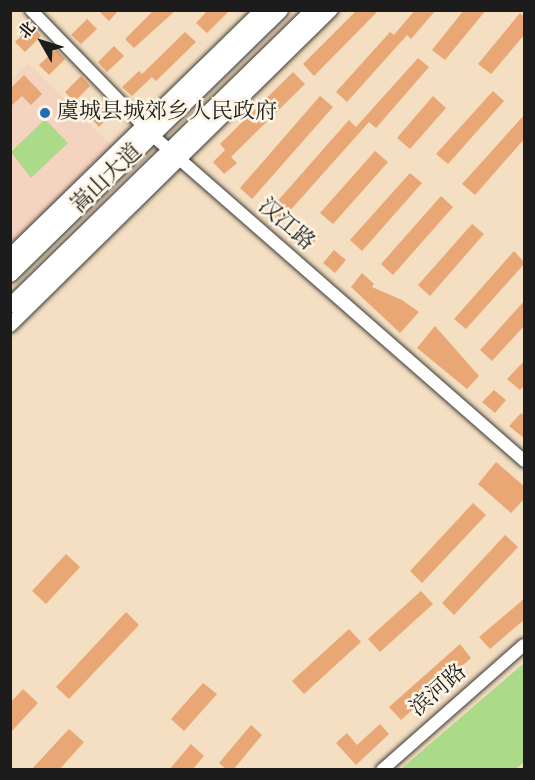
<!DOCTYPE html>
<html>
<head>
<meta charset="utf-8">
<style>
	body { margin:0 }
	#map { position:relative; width:535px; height:780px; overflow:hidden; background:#f4dfc2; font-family:Vollkorn,"Noto Serif SC",serif }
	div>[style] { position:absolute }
	.built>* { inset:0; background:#f5d3c1 }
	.green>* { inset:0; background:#abdb89 }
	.building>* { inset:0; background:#e8a774 }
	.roads { filter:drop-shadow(0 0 2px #3c3935) drop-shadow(0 0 2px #3c3935) }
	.tertiary>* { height:12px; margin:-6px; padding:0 6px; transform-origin:6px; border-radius:6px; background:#fff }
	.secondary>* { height:14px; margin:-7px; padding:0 7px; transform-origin:7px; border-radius:7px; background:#fff }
	.primary>* { height:15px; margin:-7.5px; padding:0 7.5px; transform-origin:7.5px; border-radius:7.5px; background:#fff }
	.dots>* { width:16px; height:16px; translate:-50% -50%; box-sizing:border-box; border:3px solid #fcf5e5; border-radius:50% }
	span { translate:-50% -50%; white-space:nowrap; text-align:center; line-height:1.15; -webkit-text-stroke:5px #fcf5e5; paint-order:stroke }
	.poi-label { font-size:22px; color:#1c1c1c }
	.left { translate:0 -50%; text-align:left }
	.street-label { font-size:22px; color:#1c1c1c }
	.frame { position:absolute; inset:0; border:12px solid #1c1c1c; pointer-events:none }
	.north { position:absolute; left:12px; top:12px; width:60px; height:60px; -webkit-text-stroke:4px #fcf5e5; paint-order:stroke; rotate:309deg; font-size:16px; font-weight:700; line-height:24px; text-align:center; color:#1c1c1c }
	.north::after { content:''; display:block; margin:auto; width:21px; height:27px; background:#1c1c1c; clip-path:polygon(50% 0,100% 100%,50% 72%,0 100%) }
</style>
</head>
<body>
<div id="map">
	<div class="built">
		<div style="clip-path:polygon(28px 63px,112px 146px,11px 246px,11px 80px)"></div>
	</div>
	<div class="green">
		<div style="clip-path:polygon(45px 119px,68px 143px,31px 178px,11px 152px)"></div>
		<div style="clip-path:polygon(524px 663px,524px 762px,516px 769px,401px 769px)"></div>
	</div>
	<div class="building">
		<div style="clip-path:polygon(98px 10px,119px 10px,109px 21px)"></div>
		<div style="clip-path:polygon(154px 10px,176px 10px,134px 48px,125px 39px)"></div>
		<div style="clip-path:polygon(208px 10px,230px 10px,207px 33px,196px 23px)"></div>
		<div style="clip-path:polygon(357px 10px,379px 10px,314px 76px,303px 64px)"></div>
		<div style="clip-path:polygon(415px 10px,436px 10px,411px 39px,407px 35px,347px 102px,336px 92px,390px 32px,394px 35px)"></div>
		<div style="clip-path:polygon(464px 10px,486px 10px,445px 60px,432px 50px)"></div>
		<div style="clip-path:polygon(520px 13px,525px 18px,525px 34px,491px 74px,478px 64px)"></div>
		<div style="clip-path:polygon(87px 19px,97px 29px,81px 44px,71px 35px)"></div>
		<div style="clip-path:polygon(32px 26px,41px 36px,25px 52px,15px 42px)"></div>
		<div style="clip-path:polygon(185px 32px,196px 42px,156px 81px,152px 77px,132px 96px,122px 87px,139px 71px,142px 74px)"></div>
		<div style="clip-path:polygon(114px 46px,124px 56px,107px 72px,98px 62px)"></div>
		<div style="clip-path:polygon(56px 49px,65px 59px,49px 75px,39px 65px)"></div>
		<div style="clip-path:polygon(418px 58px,429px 67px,376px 128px,369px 122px,279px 223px,267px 213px,349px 120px,356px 127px)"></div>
		<div style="clip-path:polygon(293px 72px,305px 84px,231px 157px,237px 163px,224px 174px,213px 162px,225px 150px,220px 144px)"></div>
		<div style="clip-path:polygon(24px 75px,42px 94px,31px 105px,22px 96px,10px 107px,10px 89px)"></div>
		<div style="clip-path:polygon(81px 76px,90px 86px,74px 102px,65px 92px)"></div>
		<div style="clip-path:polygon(493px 91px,504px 101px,448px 164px,436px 154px)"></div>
		<div style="clip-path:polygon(320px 96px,333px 107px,252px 199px,240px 188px)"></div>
		<div style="clip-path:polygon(433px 96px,446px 108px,410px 149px,397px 138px)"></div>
		<div style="clip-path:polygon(106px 101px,115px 111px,99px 127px,90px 117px)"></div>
		<div style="clip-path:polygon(525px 114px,525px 138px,475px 195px,462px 184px)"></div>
		<div style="clip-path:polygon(375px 151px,388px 162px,333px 224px,320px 213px)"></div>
		<div style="clip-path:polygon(410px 173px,422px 183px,362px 251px,350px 240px)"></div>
		<div style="clip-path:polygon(441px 196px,453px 207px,393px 275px,381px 264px)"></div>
		<div style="clip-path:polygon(472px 224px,484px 234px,430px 296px,418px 285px)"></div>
		<div style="clip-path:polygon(307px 225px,319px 236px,308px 249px,295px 238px)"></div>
		<div style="clip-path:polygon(334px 250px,346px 260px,335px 273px,323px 263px)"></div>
		<div style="clip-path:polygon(514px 251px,525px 263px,466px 329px,454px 319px)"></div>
		<div style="clip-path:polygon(362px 273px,374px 284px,372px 287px,402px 300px,419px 312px,400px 333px,351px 287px)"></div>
		<div style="clip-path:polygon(525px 300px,525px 325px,492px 361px,480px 350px)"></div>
		<div style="clip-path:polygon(435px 326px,479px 376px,467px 389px,417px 348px)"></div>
		<div style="clip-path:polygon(525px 360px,525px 385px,520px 390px,507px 379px)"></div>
		<div style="clip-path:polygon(494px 390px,506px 400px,495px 413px,482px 402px)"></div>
		<div style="clip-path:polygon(521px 413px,525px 416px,525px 439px,509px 426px)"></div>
		<div style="clip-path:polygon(496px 462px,525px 487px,525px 498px,511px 513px,478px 484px)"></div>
		<div style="clip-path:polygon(473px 503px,486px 515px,422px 583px,410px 571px)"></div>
		<div style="clip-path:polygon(505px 535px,518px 547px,454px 615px,442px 603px)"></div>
		<div style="clip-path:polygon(66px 554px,80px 567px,46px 604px,32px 591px)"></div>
		<div style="clip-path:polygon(421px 591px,433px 604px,380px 652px,368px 639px)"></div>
		<div style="clip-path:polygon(525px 598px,525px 619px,490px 649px,479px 637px)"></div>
		<div style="clip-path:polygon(126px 612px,139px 625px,69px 699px,56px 687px)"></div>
		<div style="clip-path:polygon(349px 629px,361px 642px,304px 694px,292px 681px)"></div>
		<div style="clip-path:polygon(460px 644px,471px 658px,401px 720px,389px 707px)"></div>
		<div style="clip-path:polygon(203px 683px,217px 694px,184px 731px,171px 719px)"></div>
		<div style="clip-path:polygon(23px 689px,38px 703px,10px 733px,10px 703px)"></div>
		<div style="clip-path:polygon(380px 724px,389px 734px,356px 765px,336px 743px,347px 733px,357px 745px)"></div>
		<div style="clip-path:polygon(251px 725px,262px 735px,233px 770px,227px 770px,219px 763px)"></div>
		<div style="clip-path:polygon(69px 729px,84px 742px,59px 770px,31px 770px)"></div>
		<div style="clip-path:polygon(191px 744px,204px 756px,192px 770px,169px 770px)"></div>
	</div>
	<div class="roads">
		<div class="tertiary">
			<div style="left:31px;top:10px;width:174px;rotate:45.9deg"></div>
			<div style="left:152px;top:135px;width:495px;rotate:41.2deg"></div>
			<div style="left:382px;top:770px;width:189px;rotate:-41.4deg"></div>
		</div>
		<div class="secondary">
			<div style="left:10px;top:256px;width:352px;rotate:-44.3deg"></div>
			<div style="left:10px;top:325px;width:450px;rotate:-44.5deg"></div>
		</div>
		<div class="primary">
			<div style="left:10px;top:274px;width:378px;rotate:-44.4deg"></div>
			<div style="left:10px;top:305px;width:422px;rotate:-44.3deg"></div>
		</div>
	</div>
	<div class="dots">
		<div style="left:45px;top:113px;background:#1f6fb2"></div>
	</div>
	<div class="poi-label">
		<span class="left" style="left:57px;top:113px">虞城县城郊乡人民政府</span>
	</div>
	<div class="street-label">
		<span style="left:107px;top:179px;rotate:-44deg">嵩山大道</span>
		<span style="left:286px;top:225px;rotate:41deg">汉江路</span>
		<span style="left:439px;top:691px;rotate:-41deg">滨河路</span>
	</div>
	<div class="frame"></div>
	<div class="north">北</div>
</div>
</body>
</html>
